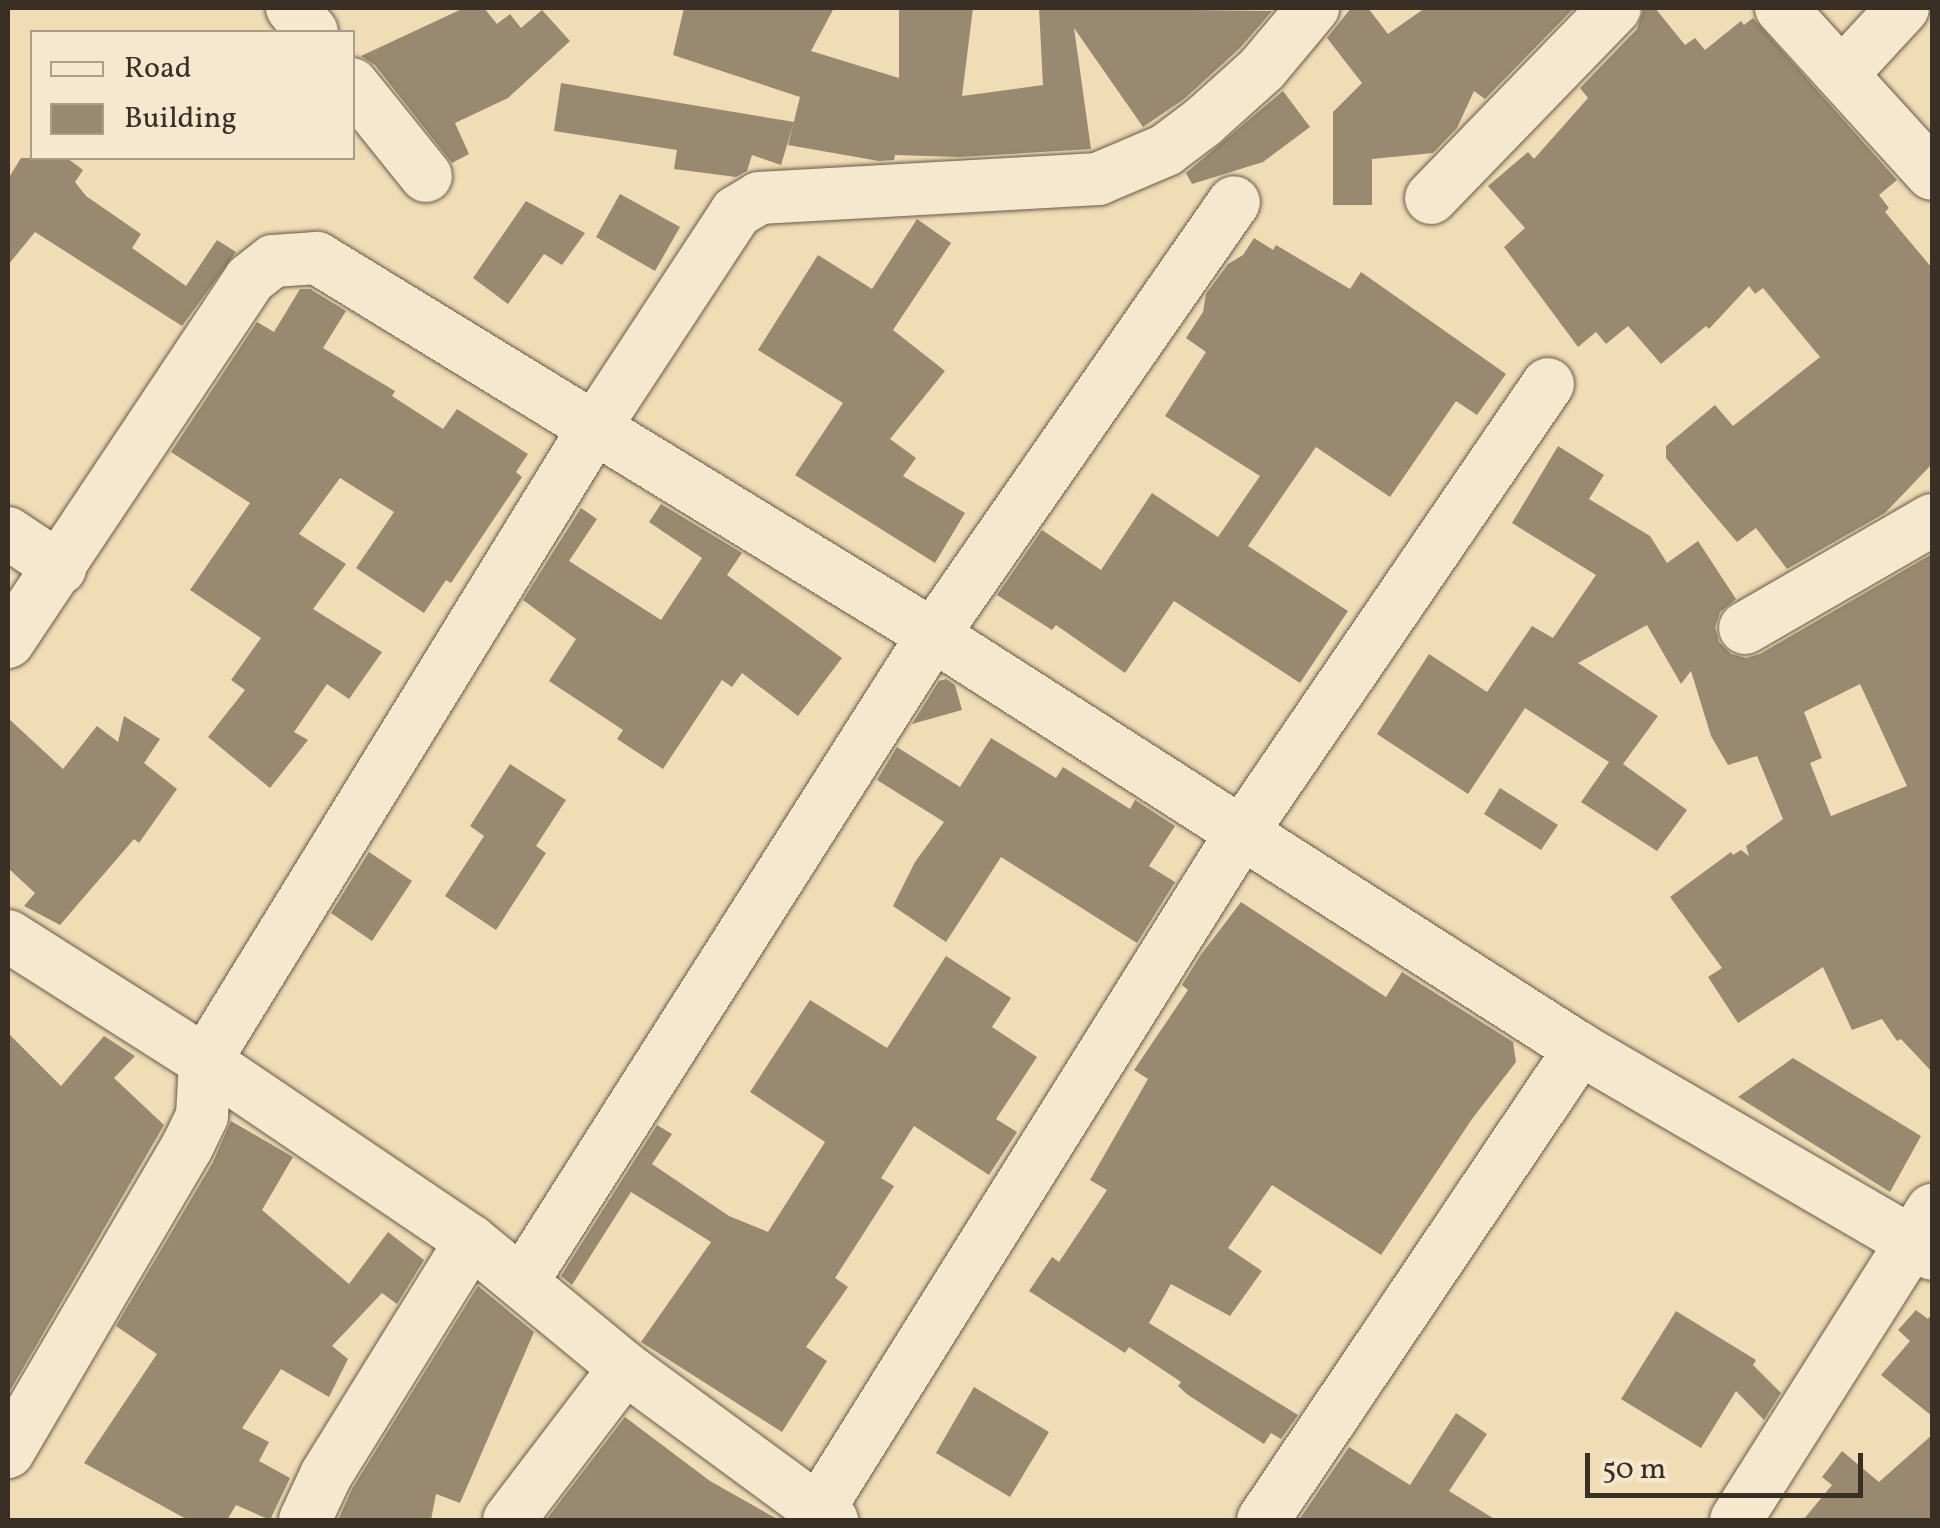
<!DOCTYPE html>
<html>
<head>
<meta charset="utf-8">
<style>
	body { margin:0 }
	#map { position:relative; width:1940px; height:1528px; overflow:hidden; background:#f0dcb5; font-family:Vollkorn,serif }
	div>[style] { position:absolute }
	.building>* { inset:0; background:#988970 }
	.roads { filter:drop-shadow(0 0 2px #675a49) drop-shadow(0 0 2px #675a49) }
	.minor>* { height:52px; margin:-26px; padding:0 26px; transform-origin:26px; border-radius:26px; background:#f5e8cf }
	span { translate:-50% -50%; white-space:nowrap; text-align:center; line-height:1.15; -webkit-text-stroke:9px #f5e8cf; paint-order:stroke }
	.frame { position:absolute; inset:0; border:10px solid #392f25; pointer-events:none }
	.legend { position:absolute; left:30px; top:30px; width:325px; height:130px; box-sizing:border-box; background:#f5e8cf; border:2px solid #aa9e8b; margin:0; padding:12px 18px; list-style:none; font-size:30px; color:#392f25 }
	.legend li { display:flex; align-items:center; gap:20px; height:50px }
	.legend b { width:50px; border:2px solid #aa9e8b }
	.scale { position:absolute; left:1585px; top:1453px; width:278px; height:45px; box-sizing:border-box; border:5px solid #392f25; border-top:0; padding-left:12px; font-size:30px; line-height:35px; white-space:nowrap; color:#392f25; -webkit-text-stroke:8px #f5e8cf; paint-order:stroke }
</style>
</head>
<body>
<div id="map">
	<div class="building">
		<div style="clip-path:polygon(464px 8px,484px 8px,497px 24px,510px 14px,521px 28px,542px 10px,570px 41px,508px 98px,455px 123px,469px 154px,452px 163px,375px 65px,361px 56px)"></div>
		<div style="clip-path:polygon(684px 8px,834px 8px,811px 51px,899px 78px,899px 8px,973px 8px,962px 96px,1043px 85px,1039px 8px,1272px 11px,1240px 48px,1184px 99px,1143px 127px,1074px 28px,1091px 149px,959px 157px,895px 155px,894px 160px,879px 161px,788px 145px,800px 97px,673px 55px)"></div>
		<div style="clip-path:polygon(1351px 8px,1368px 8px,1388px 34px,1425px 8px,1574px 8px,1485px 99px,1474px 91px,1457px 128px,1433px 153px,1372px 159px,1372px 205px,1333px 205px,1333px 112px,1362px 83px,1327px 38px)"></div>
		<div style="clip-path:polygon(1644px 8px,1655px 8px,1685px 45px,1695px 38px,1705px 50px,1741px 21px,1744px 25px,1753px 18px,1897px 180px,1879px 195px,1889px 208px,1885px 212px,1932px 268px,1932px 464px,1885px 513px,1787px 569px,1756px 528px,1737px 542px,1666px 458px,1666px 446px,1715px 405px,1733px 426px,1820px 357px,1763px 288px,1755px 294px,1749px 286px,1709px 329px,1706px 326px,1661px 364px,1628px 326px,1606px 344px,1596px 332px,1578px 347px,1504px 247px,1525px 228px,1488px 186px,1528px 152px,1534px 159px,1588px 98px,1580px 88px,1637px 29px)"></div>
		<div style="clip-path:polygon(561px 83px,794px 122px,781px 165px,752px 155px,747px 171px,736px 177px,674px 169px,677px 150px,554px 131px)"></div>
		<div style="clip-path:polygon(1283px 91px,1310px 127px,1263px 162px,1192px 184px,1186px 173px)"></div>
		<div style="clip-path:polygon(21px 158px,67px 158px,83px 170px,75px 182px,86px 196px,141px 234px,132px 248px,186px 286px,217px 240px,236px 252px,182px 326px,35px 232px,8px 265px,8px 179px)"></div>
		<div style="clip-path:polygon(620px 194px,680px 227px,655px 271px,596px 237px)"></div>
		<div style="clip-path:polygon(526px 201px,585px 233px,562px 265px,544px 254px,508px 304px,473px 278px)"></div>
		<div style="clip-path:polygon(917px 219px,951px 243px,893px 330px,945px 371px,890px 439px,916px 458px,903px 476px,965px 513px,935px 563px,795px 475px,843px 403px,758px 350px,818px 255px,872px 289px)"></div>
		<div style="clip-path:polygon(1254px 238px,1273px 250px,1276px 245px,1350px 289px,1361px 272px,1506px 374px,1477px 415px,1456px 401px,1390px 497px,1316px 447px,1248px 546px,1348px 611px,1300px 683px,1174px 601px,1125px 673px,1056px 625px,1052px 630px,997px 595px,1042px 530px,1101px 570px,1152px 493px,1218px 537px,1260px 476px,1165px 416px,1206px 352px,1186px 338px,1203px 312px,1206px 294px,1228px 264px,1243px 255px)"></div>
		<div style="clip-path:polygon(300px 289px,310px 289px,346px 311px,323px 348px,395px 391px,392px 396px,443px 429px,457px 409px,528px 454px,516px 472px,522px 477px,451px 583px,446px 580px,424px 613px,356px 568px,394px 512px,340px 478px,299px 534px,346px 564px,313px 609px,382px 652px,349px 699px,327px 684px,294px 732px,308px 740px,270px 788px,208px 737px,245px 690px,231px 680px,261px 638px,190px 590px,250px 503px,171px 452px,257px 322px,274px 332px)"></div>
		<div style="clip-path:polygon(evenodd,1558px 446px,1604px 475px,1589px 499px,1650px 536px,1667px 563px,1698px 541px,1736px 599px,1720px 612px,1715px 627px,1719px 642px,1731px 654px,1746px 658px,1760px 654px,1932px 554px,1932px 1072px,1901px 1039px,1897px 1041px,1882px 1019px,1852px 1030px,1823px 967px,1738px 1023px,1708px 977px,1722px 968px,1670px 897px,1731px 852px,1733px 855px,1741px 850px,1749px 856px,1746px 846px,1783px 819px,1757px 756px,1728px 765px,1711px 736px,1691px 671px,1681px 684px,1647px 625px,1578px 663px,1658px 716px,1623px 764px,1687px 810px,1657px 851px,1581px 802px,1609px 762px,1525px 708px,1468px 794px,1377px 734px,1429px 654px,1487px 692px,1532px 626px,1553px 638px,1596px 575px,1512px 523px,1558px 446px,1860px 684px,1907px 786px,1831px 816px,1810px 763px,1822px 758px,1804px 712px,1860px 684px)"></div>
		<div style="clip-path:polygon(661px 504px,742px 553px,727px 575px,842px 658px,798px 716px,742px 673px,732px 687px,722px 680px,663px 769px,617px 739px,623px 730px,549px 681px,576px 639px,523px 600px,581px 508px,597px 519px,569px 561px,661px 620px,702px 558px,649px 522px)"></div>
		<div style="clip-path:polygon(946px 679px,955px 685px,962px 710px,912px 724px,939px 681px)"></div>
		<div style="clip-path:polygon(124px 716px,160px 739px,144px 763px,177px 789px,139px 843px,134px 839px,60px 925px,24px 906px,35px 893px,8px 868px,8px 718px,63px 769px,97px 726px,118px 742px)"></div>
		<div style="clip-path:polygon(991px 738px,1056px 778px,1063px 767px,1130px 809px,1135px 800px,1175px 826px,1149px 866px,1175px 882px,1137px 943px,1001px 857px,946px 942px,893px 906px,915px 862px,944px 822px,877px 780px,897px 747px,960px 787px)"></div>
		<div style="clip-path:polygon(510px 764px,566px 800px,536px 846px,546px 853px,496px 930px,445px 896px,484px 836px,470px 826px)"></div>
		<div style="clip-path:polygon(1500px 788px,1558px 825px,1541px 850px,1484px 814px)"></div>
		<div style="clip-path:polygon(369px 852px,412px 881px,372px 941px,331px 913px)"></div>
		<div style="clip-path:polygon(1241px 902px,1386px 997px,1402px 972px,1513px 1042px,1516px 1062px,1472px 1119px,1381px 1255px,1272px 1185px,1228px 1248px,1262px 1271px,1230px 1316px,1171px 1284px,1149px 1323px,1298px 1415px,1281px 1439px,1271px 1433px,1264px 1444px,1188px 1395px,1178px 1386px,1181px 1382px,1129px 1347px,1125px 1353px,1029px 1291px,1052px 1257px,1059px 1262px,1107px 1190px,1090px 1180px,1148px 1079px,1134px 1070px,1188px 990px,1182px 985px,1200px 956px)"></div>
		<div style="clip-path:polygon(946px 956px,1011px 998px,992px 1027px,1037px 1057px,996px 1119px,1017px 1132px,989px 1175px,914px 1126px,881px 1178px,894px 1186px,835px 1278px,848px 1287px,806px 1347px,827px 1361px,782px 1432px,641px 1342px,711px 1242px,631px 1192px,572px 1285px,561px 1276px,657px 1125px,672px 1134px,652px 1164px,729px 1216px,768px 1232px,825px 1142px,750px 1092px,810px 1000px,887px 1048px)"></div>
		<div style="clip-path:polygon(8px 1033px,61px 1086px,104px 1036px,135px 1056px,114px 1078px,164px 1125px,8px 1394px)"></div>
		<div style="clip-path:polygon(1793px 1058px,1921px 1136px,1890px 1192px,1738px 1097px)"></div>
		<div style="clip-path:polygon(231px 1121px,293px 1157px,262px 1210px,349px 1284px,388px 1232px,424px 1260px,397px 1304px,382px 1293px,332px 1346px,348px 1359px,329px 1397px,281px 1369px,242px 1428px,269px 1442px,259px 1461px,290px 1478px,270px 1520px,236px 1505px,227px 1520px,188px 1520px,84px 1463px,157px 1354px,116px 1326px,213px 1162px)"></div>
		<div style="clip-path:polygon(478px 1286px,534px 1332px,460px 1503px,436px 1494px,431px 1520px,338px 1520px,352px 1489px)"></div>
		<div style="clip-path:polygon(1916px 1310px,1928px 1319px,1932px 1314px,1932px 1416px,1881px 1375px,1910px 1341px,1898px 1330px)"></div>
		<div style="clip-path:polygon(1676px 1311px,1756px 1360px,1753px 1365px,1781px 1393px,1764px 1420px,1736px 1391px,1701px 1448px,1621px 1399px)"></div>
		<div style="clip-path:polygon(974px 1387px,1049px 1432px,1010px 1497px,936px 1453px)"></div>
		<div style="clip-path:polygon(1456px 1413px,1487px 1434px,1449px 1491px,1496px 1520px,1299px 1520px,1349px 1447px,1410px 1485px)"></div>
		<div style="clip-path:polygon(625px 1417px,710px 1481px,779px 1520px,546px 1520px)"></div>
		<div style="clip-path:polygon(1932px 1435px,1932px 1520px,1803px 1520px,1832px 1485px,1822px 1477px,1842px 1451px,1879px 1482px)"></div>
	</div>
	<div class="roads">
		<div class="minor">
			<div style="left:292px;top:8px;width:31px;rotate:50deg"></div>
			<div style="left:1781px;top:8px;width:224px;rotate:47.7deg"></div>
			<div style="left:1844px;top:72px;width:87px;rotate:-47.3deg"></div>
			<div style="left:352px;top:84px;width:118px;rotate:51.2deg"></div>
			<div style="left:1431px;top:198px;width:264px;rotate:-45.9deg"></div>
			<div style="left:8px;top:533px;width:63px;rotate:33.9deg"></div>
			<div style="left:1745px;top:628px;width:216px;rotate:-30deg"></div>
			<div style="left:8px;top:642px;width:436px;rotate:-56.3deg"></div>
			<div style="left:250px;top:279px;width:29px;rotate:-38deg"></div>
			<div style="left:273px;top:261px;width:44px;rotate:-3.9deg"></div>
			<div style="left:317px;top:258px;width:722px;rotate:31.47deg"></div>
			<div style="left:933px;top:635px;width:768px;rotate:32.61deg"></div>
			<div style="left:1580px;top:1049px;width:407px;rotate:30.2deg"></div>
			<div style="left:8px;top:936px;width:233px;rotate:32.4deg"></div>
			<div style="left:205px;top:1061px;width:321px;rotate:34.1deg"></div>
			<div style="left:471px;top:1241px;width:200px;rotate:39.5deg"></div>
			<div style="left:625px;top:1368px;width:257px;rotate:36.3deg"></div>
			<div style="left:522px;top:1282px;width:767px;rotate:-57.57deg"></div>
			<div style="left:933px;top:635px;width:527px;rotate:-55.19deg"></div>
			<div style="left:8px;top:1452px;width:354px;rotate:-59.6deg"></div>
			<div style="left:187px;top:1147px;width:34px;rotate:-64deg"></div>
			<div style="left:202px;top:1116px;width:55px;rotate:-86.9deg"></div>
			<div style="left:205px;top:1061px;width:741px;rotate:-58.41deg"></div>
			<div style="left:593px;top:430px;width:261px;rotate:-56.7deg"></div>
			<div style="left:736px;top:212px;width:27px;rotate:-31deg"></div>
			<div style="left:759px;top:198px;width:340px;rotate:-3.2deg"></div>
			<div style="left:1098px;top:179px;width:74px;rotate:-23.1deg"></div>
			<div style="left:1166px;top:150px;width:46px;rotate:-37.1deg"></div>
			<div style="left:1203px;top:122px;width:79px;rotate:-41.9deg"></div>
			<div style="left:1262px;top:69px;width:80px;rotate:-50.1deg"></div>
			<div style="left:305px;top:1520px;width:50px;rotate:-65deg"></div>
			<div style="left:326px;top:1475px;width:275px;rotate:-58.2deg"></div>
			<div style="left:509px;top:1520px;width:191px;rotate:-52.7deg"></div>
			<div style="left:812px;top:1520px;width:808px;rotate:-58deg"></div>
			<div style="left:1240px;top:835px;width:546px;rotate:-55.67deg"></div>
			<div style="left:1263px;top:1520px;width:568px;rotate:-56.06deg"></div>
			<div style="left:1736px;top:1520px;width:367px;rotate:-57.7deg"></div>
		</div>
	</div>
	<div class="frame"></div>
	<ul class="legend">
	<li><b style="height:12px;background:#f5e8cf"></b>Road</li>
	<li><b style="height:28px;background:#988970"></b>Building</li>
	</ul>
	<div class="scale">50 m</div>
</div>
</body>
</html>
